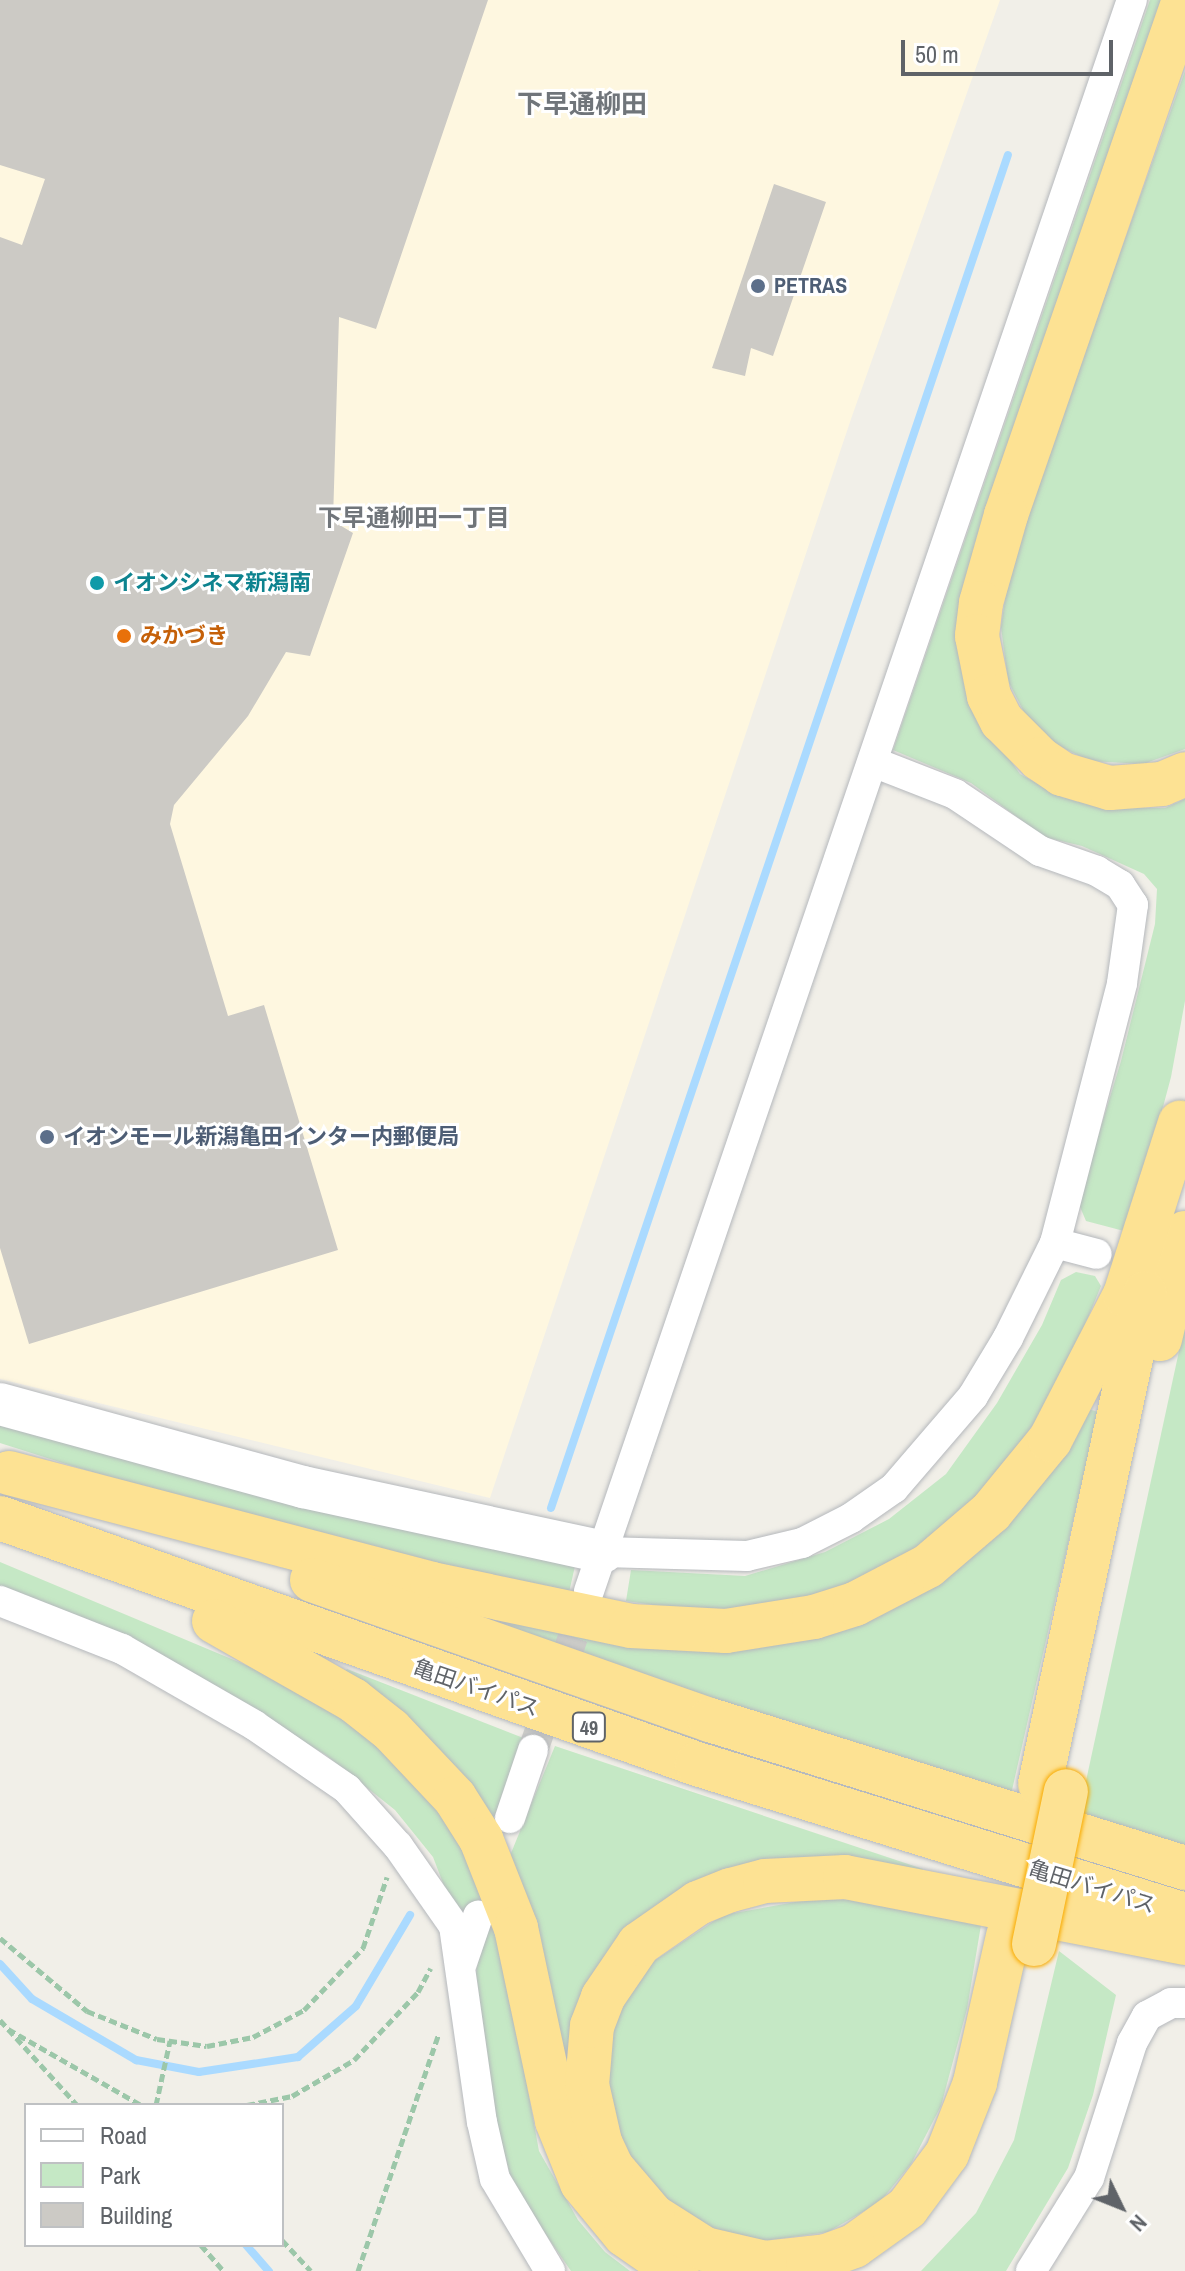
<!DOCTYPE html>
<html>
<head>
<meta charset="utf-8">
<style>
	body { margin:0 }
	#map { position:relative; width:1185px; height:2271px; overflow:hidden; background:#f1efe8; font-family:"Archivo Narrow","Noto Sans JP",sans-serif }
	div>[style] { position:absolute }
	.commercial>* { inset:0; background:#fef7e0 }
	.green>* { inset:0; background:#c5e8c5 }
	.stream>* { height:8px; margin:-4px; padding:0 4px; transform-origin:4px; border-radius:4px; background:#aadaff }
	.building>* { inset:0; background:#cccac5 }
	.street-tunnel>* { height:30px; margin-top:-15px; transform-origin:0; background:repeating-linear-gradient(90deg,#ccccc8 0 30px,transparent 0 45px) }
	.path>* { height:5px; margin-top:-2.5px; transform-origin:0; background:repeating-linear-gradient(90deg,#9cc7a9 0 8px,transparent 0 12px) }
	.roads { filter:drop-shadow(0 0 2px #b5b8bc) drop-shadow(0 0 2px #b5b8bc) }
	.street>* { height:30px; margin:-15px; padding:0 15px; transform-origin:15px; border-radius:15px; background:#fff }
	.secondary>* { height:42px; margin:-21px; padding:0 21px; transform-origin:21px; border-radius:21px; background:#fff }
	.highway>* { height:44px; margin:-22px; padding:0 22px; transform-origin:22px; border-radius:22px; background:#fde293 }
	.bridges { filter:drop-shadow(0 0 2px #f9ab00) drop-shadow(0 0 2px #f9ab00) }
	.highway-bridge>* { height:44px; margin:-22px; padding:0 22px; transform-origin:22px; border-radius:22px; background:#fde293 }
	.dots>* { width:22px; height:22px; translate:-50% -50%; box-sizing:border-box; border:4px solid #fff; border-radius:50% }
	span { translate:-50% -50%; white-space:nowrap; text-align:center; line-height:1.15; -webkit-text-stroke:6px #fff; paint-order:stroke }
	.shield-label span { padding:2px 6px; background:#fff; border:2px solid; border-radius:6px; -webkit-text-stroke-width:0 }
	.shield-label { font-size:20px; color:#5f6368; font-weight:700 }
	.service-label { font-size:22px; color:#4e5e75; font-weight:700 }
	.left { translate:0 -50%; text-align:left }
	.culture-label { font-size:22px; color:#0d838f; font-weight:700 }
	.food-label { font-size:22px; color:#c56008; font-weight:700 }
	.street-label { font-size:22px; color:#5f6368 }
	.neighbourhood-label { font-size:24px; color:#70757a; font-weight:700 }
	.quarter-label { font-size:26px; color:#70757a; font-weight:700 }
	.legend { position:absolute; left:24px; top:2103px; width:260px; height:144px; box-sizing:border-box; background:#fff; border:2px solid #bfc1c3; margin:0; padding:10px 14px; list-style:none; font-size:24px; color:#5f6368 }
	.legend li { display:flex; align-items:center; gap:16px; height:40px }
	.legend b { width:40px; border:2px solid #bfc1c3 }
	.north { position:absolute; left:1081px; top:2167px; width:80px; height:80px; -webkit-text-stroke:6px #fff; paint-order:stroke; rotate:133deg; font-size:22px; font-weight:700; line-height:32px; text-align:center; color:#5f6368 }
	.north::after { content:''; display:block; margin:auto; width:28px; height:36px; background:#5f6368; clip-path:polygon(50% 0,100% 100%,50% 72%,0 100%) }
	.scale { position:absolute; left:901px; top:40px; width:212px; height:36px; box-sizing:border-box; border:4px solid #5f6368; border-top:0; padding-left:10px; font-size:24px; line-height:28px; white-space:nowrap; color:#5f6368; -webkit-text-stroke:6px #fff; paint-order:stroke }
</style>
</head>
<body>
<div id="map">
	<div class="commercial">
		<div style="clip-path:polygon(0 0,1000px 0,851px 419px,490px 1498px,0 1379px)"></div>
	</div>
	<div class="green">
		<div style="clip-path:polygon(1150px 0,1169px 0,963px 598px,994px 737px,1020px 774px,1062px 797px,1114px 808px,1165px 808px,1185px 799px,1185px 1001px,1171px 1077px,1136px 1208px,1124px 1231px,1086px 1221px,1078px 1202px,1121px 1061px,1155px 924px,1157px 889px,1144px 874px,1082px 846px,1044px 837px,971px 783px,893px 750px)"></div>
		<div style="clip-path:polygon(1185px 71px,1185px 749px,1143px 764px,1090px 761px,1055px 744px,1029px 722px,1008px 681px,1001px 627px,1011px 558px)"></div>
		<div style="clip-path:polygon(1076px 1272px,1095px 1276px,1101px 1286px,1058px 1390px,986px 1490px,935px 1543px,858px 1588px,797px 1604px,696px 1611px,626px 1601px,631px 1570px,745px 1576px,825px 1552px,889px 1519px,946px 1474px,997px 1403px,1042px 1325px,1061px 1280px)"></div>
		<div style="clip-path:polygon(1184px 1328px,1185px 1328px,1185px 1848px,1078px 1818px)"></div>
		<div style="clip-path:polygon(1082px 1407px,1098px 1412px,1010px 1799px,491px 1623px,494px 1613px,820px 1634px)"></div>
		<div style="clip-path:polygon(0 1420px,361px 1521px,575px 1566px,568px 1597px,281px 1529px,66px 1464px,0 1443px)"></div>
		<div style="clip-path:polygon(0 1562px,260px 1671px,325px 1708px,384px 1748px,454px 1824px,501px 1943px,539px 2151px,578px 2220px,605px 2252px,630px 2271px,571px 2271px,514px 2189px,497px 2126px,476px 1973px,485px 1924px,451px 1904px,433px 1857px,395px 1810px,326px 1755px,190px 1673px,0 1590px)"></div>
		<div style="clip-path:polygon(347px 1669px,526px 1739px,495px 1846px,340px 1678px)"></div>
		<div style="clip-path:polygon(555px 1746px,923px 1869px,919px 1880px,696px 1888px,568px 2079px,509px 1858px)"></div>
		<div style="clip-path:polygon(812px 1899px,866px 1900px,981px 1925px,967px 2009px,941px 2106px,911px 2164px,880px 2202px,828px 2232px,763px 2241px,702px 2229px,647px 2187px,618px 2139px,606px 2086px,611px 2022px,642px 1969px,723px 1915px)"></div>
		<div style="clip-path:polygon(1059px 1951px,1116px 1995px,1093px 2095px,1068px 2168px,1006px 2271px,921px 2271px,976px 2213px,1014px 2140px)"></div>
	</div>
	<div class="stream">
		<div style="left:551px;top:1508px;width:1428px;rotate:-71.34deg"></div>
		<div style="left:0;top:1964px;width:47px;rotate:47.6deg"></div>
		<div style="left:32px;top:1999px;width:121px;rotate:30.4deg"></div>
		<div style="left:136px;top:2060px;width:64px;rotate:10.8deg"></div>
		<div style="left:199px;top:2072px;width:100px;rotate:-8.6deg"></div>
		<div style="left:298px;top:2057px;width:77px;rotate:-41.3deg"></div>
		<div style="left:356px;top:2006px;width:106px;rotate:-59.3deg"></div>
		<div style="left:246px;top:2245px;width:35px;rotate:49deg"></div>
	</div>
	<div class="building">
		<div style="clip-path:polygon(0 0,488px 0,376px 329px,339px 317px,333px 521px,353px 533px,310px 656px,286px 652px,248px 716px,174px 805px,170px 824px,228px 1016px,264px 1005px,338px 1250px,29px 1344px,0 1248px,0 237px,22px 245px,45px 179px,0 165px)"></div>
		<div style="clip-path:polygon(774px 184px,826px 202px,773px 356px,751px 348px,745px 376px,712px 368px)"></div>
	</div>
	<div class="street-tunnel">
		<div style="left:533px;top:1750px;width:159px;rotate:-70.5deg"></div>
	</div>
	<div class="path">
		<div style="left:0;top:1938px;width:114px;rotate:40deg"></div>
		<div style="left:87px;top:2011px;width:75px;rotate:21.8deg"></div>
		<div style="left:157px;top:2039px;width:50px;rotate:8deg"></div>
		<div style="left:207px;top:2046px;width:47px;rotate:-11.1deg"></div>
		<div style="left:253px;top:2037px;width:58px;rotate:-27.9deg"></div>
		<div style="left:304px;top:2010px;width:86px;rotate:-46.4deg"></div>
		<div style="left:363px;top:1948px;width:75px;rotate:-71.3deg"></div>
		<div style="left:0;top:2020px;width:115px;rotate:47.8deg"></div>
		<div style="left:8px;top:2029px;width:153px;rotate:29.7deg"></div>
		<div style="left:156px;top:2105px;width:66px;rotate:-77.7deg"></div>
		<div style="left:247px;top:2105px;width:46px;rotate:-11.3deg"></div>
		<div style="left:292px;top:2096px;width:72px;rotate:-30.1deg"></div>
		<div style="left:354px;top:2060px;width:93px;rotate:-46.7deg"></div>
		<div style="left:418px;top:1992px;width:27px;rotate:-62deg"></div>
		<div style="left:282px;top:2240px;width:42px;rotate:46.9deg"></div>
		<div style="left:201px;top:2245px;width:35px;rotate:49deg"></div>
		<div style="left:358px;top:2271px;width:251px;rotate:-71.2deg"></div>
	</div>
	<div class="roads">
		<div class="street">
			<div style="left:1055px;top:1243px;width:43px;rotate:14.7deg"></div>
			<div style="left:603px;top:1552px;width:144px;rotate:1.6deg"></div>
			<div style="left:747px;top:1556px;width:57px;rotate:-13.3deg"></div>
			<div style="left:802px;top:1543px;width:55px;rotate:-27deg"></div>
			<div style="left:851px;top:1518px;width:52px;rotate:-34.9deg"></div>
			<div style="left:894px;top:1488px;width:121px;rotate:-49.3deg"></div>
			<div style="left:973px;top:1396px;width:68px;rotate:-58.9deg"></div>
			<div style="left:1008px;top:1338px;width:106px;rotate:-63.7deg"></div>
			<div style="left:1055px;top:1243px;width:268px;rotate:-75.5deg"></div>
			<div style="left:1122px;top:983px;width:79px;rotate:-82deg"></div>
			<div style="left:1133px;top:905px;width:24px;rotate:-123deg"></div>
			<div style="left:1120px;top:885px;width:27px;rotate:-149deg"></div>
			<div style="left:1097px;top:871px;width:60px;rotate:-160.7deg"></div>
			<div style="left:1040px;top:851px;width:102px;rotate:-146.2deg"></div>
			<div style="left:955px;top:794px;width:88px;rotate:-158.7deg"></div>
			<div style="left:589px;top:1591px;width:1681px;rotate:-71.16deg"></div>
			<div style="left:0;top:1601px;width:131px;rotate:21.5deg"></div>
			<div style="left:122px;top:1649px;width:152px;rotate:29.9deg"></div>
			<div style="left:254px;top:1725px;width:113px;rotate:34.5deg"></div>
			<div style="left:347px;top:1789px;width:76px;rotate:48.2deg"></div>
			<div style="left:398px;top:1846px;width:98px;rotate:55deg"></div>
			<div style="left:454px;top:1926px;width:198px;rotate:81.9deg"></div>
			<div style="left:482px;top:2122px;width:58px;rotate:77.2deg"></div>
			<div style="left:495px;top:2179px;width:107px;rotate:59.1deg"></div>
			<div style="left:510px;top:1818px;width:72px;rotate:-71.3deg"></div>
			<div style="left:462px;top:1963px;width:50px;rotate:-71.2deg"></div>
			<div style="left:1031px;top:2271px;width:110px;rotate:-58.1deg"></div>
			<div style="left:1089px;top:2178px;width:142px;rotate:-72.3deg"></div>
			<div style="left:1132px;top:2043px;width:31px;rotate:-61deg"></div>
			<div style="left:1147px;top:2016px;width:27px;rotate:-28deg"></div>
			<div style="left:1171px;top:2003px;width:14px"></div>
		</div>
		<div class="secondary">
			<div style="left:0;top:1404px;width:314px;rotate:15.3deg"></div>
			<div style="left:303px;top:1487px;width:307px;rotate:12.2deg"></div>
		</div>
		<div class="highway">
			<div style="left:1184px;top:0;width:545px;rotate:109.07deg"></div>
			<div style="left:1006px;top:515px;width:91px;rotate:105.9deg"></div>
			<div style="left:981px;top:603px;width:33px;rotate:97deg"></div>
			<div style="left:977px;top:636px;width:61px;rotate:78.7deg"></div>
			<div style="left:989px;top:696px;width:28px;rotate:63deg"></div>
			<div style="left:1002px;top:721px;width:54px;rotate:45deg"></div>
			<div style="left:1040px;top:759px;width:27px;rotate:34deg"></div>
			<div style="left:1062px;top:774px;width:50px;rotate:16.3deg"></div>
			<div style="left:1110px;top:788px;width:52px;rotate:-4.4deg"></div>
			<div style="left:1162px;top:784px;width:25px;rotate:-23deg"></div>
			<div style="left:1160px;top:1339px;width:109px;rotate:-76.7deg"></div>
			<div style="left:9px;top:1473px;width:437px;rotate:14.7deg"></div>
			<div style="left:432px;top:1584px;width:203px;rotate:11.9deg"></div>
			<div style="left:631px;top:1626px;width:95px;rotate:3deg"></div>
			<div style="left:726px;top:1631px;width:89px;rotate:-9deg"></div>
			<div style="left:814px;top:1617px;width:43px;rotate:-17.6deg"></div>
			<div style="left:855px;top:1604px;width:82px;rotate:-27.5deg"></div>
			<div style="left:928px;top:1566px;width:83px;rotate:-40.6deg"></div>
			<div style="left:991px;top:1512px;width:93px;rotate:-50.7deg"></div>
			<div style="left:1050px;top:1440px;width:163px;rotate:-62.7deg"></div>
			<div style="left:1125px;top:1295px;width:181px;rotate:-72.3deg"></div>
			<div style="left:0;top:1518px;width:739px;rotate:19.44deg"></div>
			<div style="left:697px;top:1764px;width:511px;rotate:17.19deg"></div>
			<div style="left:312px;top:1580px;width:422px;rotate:19.4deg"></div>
			<div style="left:710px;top:1720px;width:498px;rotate:17.3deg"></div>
			<div style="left:214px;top:1621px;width:160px;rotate:29.6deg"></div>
			<div style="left:353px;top:1700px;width:48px;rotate:38.3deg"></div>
			<div style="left:391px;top:1730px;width:93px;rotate:46.7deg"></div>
			<div style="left:455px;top:1798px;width:49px;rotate:57.6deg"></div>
			<div style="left:481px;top:1839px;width:96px;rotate:68.5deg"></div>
			<div style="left:516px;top:1928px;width:197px;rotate:78deg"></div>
			<div style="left:557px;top:2121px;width:67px;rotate:68deg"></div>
			<div style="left:582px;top:2183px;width:67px;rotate:50.4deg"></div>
			<div style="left:625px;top:2235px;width:63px;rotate:34.7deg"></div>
			<div style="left:1040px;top:1784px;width:502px;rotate:-77.93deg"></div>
			<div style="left:1008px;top:1936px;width:151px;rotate:102.7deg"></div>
			<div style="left:975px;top:2083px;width:76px;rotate:111.5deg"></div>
			<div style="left:947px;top:2154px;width:67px;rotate:126.5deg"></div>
			<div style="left:907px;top:2208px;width:65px;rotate:144.4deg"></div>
			<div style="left:854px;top:2246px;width:30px;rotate:160deg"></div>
			<div style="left:826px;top:2256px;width:61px;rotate:173.5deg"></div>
			<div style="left:765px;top:2263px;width:62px;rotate:-166.9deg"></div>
			<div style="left:705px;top:2249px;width:62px;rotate:-147.6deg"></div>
			<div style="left:653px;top:2216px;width:63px;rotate:-130.5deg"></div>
			<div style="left:612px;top:2168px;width:29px;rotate:-115deg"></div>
			<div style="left:600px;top:2142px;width:58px;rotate:-102.8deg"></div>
			<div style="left:587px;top:2085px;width:59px;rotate:-85.2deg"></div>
			<div style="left:592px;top:2026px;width:31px;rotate:-69deg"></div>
			<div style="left:603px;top:1997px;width:64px;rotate:-55.8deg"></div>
			<div style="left:639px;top:1944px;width:72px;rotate:-34.8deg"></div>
			<div style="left:698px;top:1903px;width:35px;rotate:-22deg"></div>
			<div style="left:731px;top:1890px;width:35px;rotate:-15deg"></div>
			<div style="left:765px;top:1881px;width:80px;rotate:-2.9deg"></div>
			<div style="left:845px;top:1877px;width:346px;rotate:11deg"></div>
		</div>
	</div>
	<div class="bridges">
		<div class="highway-bridge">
			<div style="left:1034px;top:1944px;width:156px;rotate:-78.2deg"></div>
		</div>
	</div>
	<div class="dots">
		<div style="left:758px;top:286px;background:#5c6f8a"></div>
		<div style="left:97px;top:583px;background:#0f9aa8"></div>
		<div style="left:124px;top:636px;background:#e8710a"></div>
		<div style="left:47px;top:1137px;background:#5c6f8a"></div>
	</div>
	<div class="shield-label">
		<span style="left:589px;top:1727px">49</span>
	</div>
	<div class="service-label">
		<span class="left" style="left:774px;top:286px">PETRAS</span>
		<span class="left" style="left:63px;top:1137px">イオンモール新潟亀田インター内郵便局</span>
	</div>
	<div class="culture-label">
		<span class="left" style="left:113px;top:583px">イオンシネマ新潟南</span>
	</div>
	<div class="food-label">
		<span class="left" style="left:140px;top:636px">みかづき</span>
	</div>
	<div class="street-label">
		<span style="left:476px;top:1688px;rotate:19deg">亀田バイパス</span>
		<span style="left:1092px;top:1887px;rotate:17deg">亀田バイパス</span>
	</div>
	<div class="neighbourhood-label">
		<span style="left:414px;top:518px">下早通柳田一丁目</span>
	</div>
	<div class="quarter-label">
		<span style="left:582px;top:104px">下早通柳田</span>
	</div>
	<ul class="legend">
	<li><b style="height:10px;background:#fff"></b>Road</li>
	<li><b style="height:22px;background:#c5e8c5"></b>Park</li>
	<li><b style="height:22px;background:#cccac5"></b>Building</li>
	</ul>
	<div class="north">N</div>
	<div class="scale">50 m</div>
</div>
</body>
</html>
